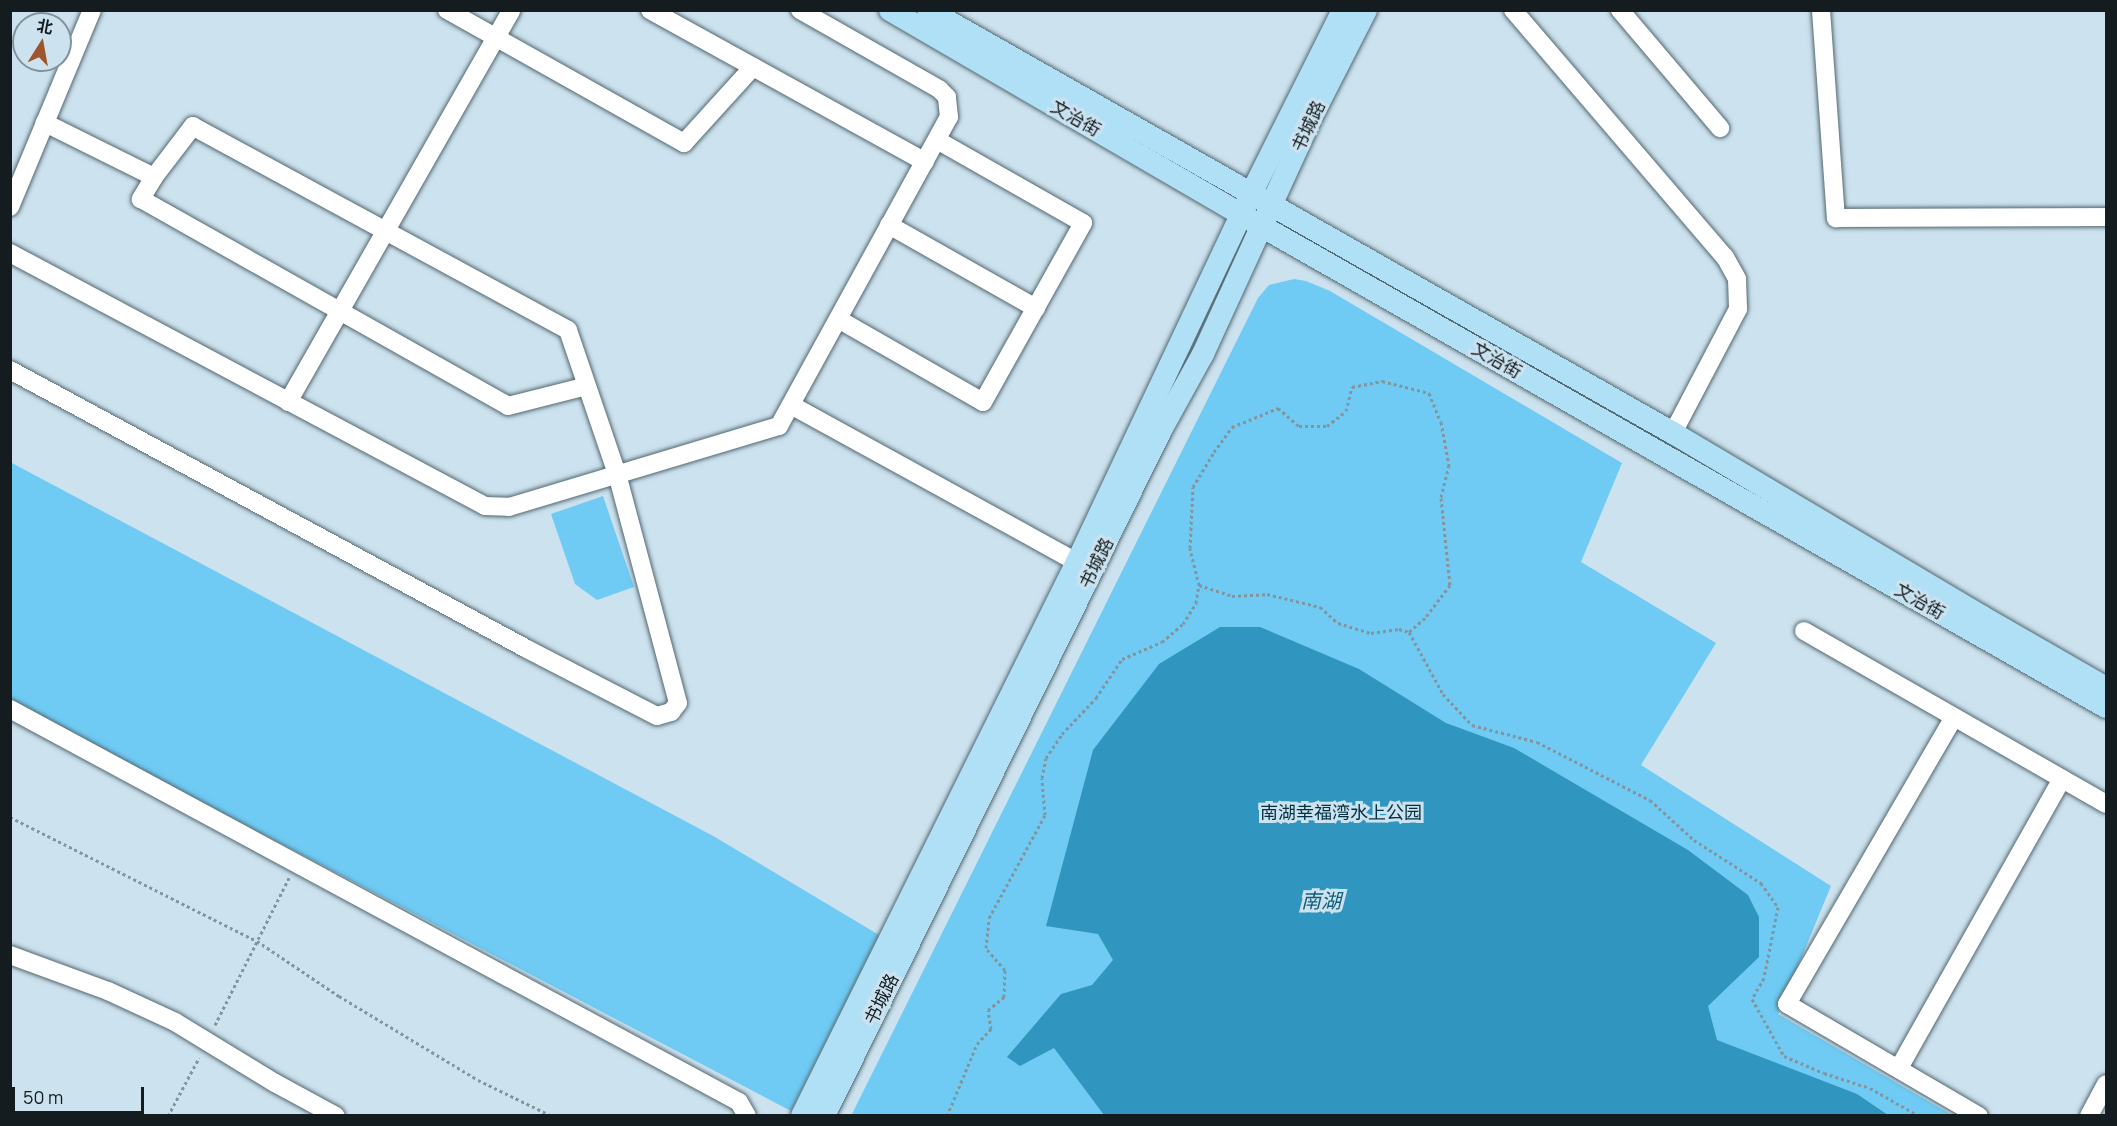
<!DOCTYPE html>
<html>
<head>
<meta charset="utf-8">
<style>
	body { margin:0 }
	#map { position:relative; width:2117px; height:1126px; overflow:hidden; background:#cce2ee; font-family:Manrope,"Noto Sans SC",sans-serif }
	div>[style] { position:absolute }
	.green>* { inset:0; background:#6fcbf4 }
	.water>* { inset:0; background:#3196bf }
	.path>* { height:3px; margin-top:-1.5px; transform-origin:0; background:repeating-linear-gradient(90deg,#83949c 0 3px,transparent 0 6px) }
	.roads { filter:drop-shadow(0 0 2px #526770) drop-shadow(0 0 2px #526770) }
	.minor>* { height:18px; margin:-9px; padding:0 9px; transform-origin:9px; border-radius:9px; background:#fff }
	.major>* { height:22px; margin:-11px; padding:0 11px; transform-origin:11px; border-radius:11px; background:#b0e0f6 }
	span { translate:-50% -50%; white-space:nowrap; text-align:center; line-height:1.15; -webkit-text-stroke:6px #cce2ee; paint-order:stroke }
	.street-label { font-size:18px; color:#141c20 }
	.park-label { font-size:18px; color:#033142 }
	.water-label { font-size:20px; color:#0e5c79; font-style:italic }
	.frame { position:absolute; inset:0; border:12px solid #141c20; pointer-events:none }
	.north { position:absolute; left:12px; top:12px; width:60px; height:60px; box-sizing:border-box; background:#cce2ee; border:2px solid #82939c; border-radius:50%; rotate:11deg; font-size:16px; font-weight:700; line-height:24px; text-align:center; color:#141c20 }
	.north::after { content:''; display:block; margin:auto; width:21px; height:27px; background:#9c552c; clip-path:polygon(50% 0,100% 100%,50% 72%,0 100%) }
	.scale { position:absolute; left:12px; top:1087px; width:132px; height:27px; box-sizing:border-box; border:3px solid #141c20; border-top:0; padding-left:8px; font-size:18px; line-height:21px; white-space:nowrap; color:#141c20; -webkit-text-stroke:4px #cce2ee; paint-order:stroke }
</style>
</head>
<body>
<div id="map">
	<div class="green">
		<div style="clip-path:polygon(1294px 279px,1306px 281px,1330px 291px,1622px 463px,1581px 562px,1716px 643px,1641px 765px,1831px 886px,1778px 1014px,1952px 1115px,851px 1116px,1258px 298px,1269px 285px)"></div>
		<div style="clip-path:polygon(10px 462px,715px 837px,879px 935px,791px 1111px,11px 702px)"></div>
		<div style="clip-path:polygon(603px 496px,634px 587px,597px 600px,575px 584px,551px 514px)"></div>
	</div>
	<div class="water">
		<div style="clip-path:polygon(1220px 627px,1260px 627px,1359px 669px,1446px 723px,1514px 748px,1688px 850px,1748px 895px,1759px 917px,1759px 957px,1708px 1006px,1717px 1040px,1857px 1094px,1888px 1115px,1104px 1115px,1054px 1048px,1020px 1066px,1007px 1057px,1061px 994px,1092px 985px,1113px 960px,1098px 934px,1046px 926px,1093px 750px,1159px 664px)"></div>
	</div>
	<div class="path">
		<div style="left:1199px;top:585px;width:35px;rotate:18deg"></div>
		<div style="left:1232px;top:596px;width:35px;rotate:-3deg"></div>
		<div style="left:1267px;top:594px;width:55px;rotate:13.8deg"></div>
		<div style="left:1320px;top:607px;width:24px;rotate:42deg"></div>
		<div style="left:1338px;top:623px;width:34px;rotate:17deg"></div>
		<div style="left:1371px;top:633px;width:28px;rotate:-8deg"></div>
		<div style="left:1399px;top:629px;width:10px;rotate:17deg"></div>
		<div style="left:10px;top:817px;width:276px;rotate:26.7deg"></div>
		<div style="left:257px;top:941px;width:99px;rotate:33.9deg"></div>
		<div style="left:339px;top:996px;width:162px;rotate:31.1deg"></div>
		<div style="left:478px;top:1080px;width:82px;rotate:25.9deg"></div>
		<div style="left:215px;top:1025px;width:165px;rotate:-63.3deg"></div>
		<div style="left:168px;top:1116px;width:66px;rotate:-61.9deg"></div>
		<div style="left:947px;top:1116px;width:78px;rotate:-67.4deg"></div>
		<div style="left:977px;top:1044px;width:21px;rotate:-47deg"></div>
		<div style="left:991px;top:1029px;width:19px;rotate:-99deg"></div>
		<div style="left:988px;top:1010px;width:21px;rotate:-39deg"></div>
		<div style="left:1004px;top:997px;width:27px;rotate:-88deg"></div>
		<div style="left:1005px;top:970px;width:29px;rotate:-131deg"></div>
		<div style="left:986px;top:948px;width:30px;rotate:-84deg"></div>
		<div style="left:989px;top:918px;width:117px;rotate:-61.5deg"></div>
		<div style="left:1045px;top:815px;width:37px;rotate:-95deg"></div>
		<div style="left:1042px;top:778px;width:20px;rotate:-79deg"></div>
		<div style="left:1046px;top:758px;width:29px;rotate:-56deg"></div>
		<div style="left:1062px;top:734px;width:50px;rotate:-46.6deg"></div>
		<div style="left:1096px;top:698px;width:47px;rotate:-56.3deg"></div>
		<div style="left:1122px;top:659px;width:43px;rotate:-23deg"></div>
		<div style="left:1162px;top:642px;width:28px;rotate:-41deg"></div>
		<div style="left:1183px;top:624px;width:25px;rotate:-58deg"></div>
		<div style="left:1196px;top:603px;width:18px;rotate:-81deg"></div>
		<div style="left:1199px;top:585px;width:38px;rotate:-104deg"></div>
		<div style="left:1190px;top:548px;width:61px;rotate:-87.2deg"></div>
		<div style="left:1193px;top:487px;width:41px;rotate:-59deg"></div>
		<div style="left:1214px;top:452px;width:31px;rotate:-54deg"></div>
		<div style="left:1232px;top:427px;width:50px;rotate:-22.4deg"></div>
		<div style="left:1278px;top:408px;width:28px;rotate:41deg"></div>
		<div style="left:1299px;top:426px;width:28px"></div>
		<div style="left:1327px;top:426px;width:24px;rotate:-38deg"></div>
		<div style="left:1346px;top:411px;width:25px;rotate:-76deg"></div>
		<div style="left:1352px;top:387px;width:31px;rotate:-11deg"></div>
		<div style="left:1382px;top:381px;width:49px;rotate:14.3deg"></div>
		<div style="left:1429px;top:393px;width:31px;rotate:68deg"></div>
		<div style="left:1441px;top:422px;width:44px;rotate:79.5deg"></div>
		<div style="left:1449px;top:465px;width:34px;rotate:104deg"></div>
		<div style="left:1441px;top:498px;width:87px;rotate:84.1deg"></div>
		<div style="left:1450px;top:585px;width:41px;rotate:127.1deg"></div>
		<div style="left:1425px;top:618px;width:21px;rotate:139deg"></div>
		<div style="left:1409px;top:632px;width:71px;rotate:61.3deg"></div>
		<div style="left:1443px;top:694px;width:42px;rotate:46.9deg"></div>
		<div style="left:1472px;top:725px;width:67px;rotate:14.7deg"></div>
		<div style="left:1537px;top:742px;width:127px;rotate:27.2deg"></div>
		<div style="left:1650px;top:800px;width:59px;rotate:42.3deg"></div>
		<div style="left:1694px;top:840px;width:80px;rotate:32.7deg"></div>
		<div style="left:1761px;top:883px;width:29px;rotate:55deg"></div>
		<div style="left:1778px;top:907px;width:72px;rotate:101.2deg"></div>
		<div style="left:1764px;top:978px;width:24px;rotate:120deg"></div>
		<div style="left:1752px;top:999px;width:65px;rotate:60.7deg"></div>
		<div style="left:1784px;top:1056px;width:43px;rotate:23deg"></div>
		<div style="left:1824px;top:1073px;width:48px;rotate:18.1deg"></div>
		<div style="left:1870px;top:1088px;width:56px;rotate:29.7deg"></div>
	</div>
	<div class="roads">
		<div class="minor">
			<div style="left:447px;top:10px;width:272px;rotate:29.3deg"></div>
			<div style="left:684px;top:143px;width:103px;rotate:-47.8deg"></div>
			<div style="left:650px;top:10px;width:314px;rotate:28.9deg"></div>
			<div style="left:1513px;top:10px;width:326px;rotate:49.4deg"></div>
			<div style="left:1725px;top:257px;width:25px;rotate:61deg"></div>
			<div style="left:1737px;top:279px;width:30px;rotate:88deg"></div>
			<div style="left:1738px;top:309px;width:140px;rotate:117.7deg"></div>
			<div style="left:1620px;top:10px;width:155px;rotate:49.7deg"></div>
			<div style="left:1821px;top:10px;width:209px;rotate:85.9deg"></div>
			<div style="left:1836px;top:218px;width:270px;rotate:-0.2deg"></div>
			<div style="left:154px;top:177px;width:26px;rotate:121deg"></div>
			<div style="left:141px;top:199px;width:421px;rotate:29.4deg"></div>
			<div style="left:508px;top:406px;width:81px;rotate:-14.2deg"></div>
			<div style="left:10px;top:207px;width:213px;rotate:-67.4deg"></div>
			<div style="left:889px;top:225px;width:169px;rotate:29.5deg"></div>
			<div style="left:10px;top:253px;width:538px;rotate:28.04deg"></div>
			<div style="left:485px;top:506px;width:24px;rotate:2deg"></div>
			<div style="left:509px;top:507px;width:282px;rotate:-16.7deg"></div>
			<div style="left:779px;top:426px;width:353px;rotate:-61.2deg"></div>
			<div style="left:949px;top:117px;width:20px;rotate:-96deg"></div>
			<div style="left:947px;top:97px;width:11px;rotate:-135deg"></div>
			<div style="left:939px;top:89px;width:160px;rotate:-150.4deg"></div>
			<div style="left:838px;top:319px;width:167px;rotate:29.8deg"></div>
			<div style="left:983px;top:402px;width:205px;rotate:-60.8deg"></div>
			<div style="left:1083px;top:223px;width:168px;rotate:-150.4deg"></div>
			<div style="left:10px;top:370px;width:587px;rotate:28.35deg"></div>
			<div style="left:527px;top:649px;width:146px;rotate:27.3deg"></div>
			<div style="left:657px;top:716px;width:15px;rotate:-16deg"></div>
			<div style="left:671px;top:712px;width:11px;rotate:-52deg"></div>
			<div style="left:678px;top:703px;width:237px;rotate:-104.9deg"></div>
			<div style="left:617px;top:474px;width:152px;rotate:-108.8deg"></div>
			<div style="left:568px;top:330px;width:427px;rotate:-151.5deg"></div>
			<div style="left:193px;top:126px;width:64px;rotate:127.4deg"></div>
			<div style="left:154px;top:177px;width:122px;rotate:-153.6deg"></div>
			<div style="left:288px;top:402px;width:451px;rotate:-60.3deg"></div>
			<div style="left:791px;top:405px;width:326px;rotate:28.8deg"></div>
			<div style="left:1804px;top:631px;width:348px;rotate:29.8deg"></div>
			<div style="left:10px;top:709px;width:828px;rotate:28.33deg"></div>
			<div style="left:739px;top:1102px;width:16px;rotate:60deg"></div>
			<div style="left:1954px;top:717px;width:332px;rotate:120.2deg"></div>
			<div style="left:1787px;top:1004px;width:222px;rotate:30.3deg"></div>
			<div style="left:10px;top:955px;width:104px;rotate:20.2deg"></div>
			<div style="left:108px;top:991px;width:74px;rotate:24.8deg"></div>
			<div style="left:175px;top:1022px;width:117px;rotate:31.4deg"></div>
			<div style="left:275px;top:1083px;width:69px;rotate:28.4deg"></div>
			<div style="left:1899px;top:1068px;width:332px;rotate:-60.6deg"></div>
			<div style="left:2089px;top:1116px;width:36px;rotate:-62deg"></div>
		</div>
		<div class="major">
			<div style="left:890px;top:10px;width:407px;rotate:30.2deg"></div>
			<div style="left:1242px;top:215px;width:994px;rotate:29.66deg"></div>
			<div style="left:928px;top:10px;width:857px;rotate:29.59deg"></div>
			<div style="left:1673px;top:433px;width:358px;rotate:30.7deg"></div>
			<div style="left:1981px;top:616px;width:144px;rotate:29.9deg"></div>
			<div style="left:802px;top:1116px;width:618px;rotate:-63.6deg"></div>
			<div style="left:1077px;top:562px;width:407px;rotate:-64.7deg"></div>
			<div style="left:1251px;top:194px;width:206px;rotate:-63.4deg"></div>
			<div style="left:824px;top:1116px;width:764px;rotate:-63.84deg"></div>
			<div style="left:1161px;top:430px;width:87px;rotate:-61.1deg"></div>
			<div style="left:1203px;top:354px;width:260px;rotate:-65.4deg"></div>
			<div style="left:1311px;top:118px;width:121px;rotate:-63deg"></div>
		</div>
	</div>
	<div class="street-label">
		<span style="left:1076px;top:118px;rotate:30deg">文治街</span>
		<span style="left:1308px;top:126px;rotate:-65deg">书城路</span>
		<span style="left:1497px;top:360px;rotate:30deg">文治街</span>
		<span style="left:1096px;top:563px;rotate:-64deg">书城路</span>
		<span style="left:1920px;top:601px;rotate:30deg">文治街</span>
		<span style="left:881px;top:999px;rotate:-64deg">书城路</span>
	</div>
	<div class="park-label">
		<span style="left:1341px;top:812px">南湖幸福湾水上公园</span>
	</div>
	<div class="water-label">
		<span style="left:1321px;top:900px">南湖</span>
	</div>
	<div class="frame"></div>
	<div class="north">北</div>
	<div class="scale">50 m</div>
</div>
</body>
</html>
